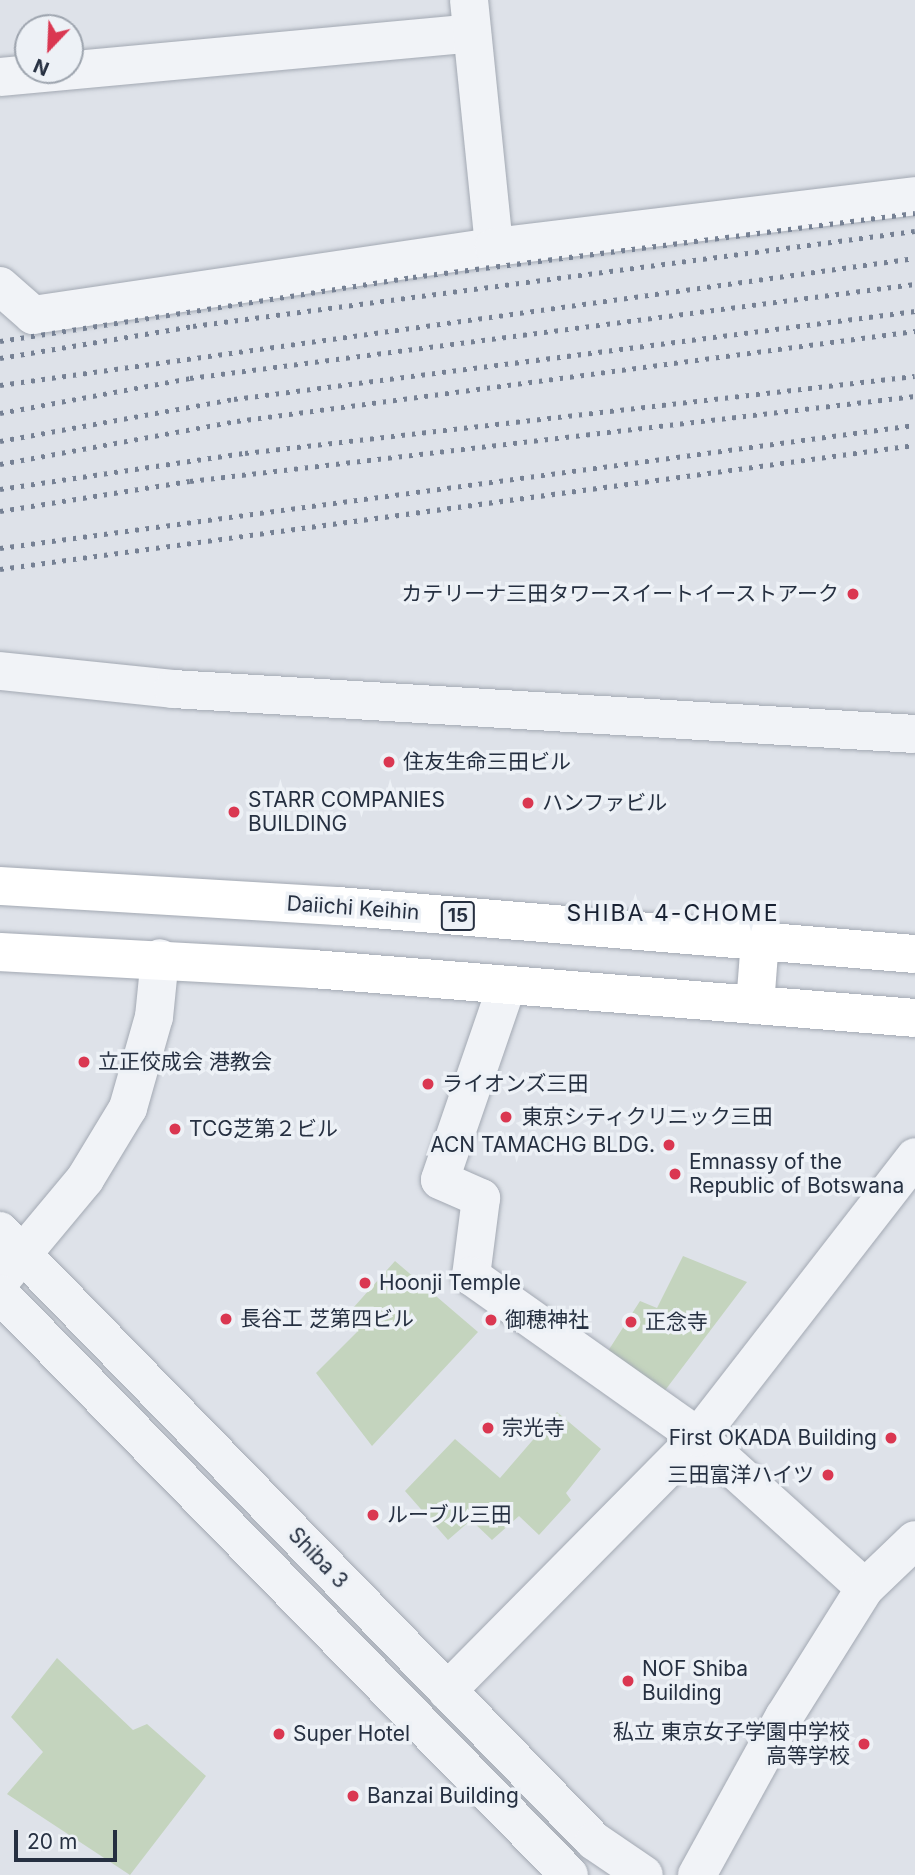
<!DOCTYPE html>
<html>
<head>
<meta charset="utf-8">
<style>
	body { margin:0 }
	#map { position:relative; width:915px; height:1875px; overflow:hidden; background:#dee2e9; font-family:Inter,"Noto Sans JP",sans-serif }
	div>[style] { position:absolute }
	.green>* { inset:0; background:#c4d4be }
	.roads { filter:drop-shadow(0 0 2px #a3a9b3) drop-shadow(0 0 2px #a3a9b3) }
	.minor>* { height:38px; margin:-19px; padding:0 19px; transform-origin:19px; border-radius:19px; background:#f1f3f7 }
	.tertiary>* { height:38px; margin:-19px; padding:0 19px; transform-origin:19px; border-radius:19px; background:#f1f3f7 }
	.trunk>* { height:38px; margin:-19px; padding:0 19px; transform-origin:19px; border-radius:19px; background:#fff }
	.rail>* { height:5px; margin-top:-2.5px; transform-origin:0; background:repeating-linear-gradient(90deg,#768194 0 3.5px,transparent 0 10.5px) }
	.dots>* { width:19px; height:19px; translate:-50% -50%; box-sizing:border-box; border:4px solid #edf1f6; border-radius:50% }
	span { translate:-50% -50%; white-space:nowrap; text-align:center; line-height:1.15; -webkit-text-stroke:7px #edf1f6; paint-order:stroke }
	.shield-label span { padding:2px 5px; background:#edf1f6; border:2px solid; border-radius:5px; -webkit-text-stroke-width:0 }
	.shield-label { font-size:19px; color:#263041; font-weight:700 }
	.poi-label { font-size:21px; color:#263041 }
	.right { translate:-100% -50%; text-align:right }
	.left { translate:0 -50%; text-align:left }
	.street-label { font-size:21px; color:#263041 }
	.neighbourhood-label { font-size:23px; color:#182132; letter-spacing:2px }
	.north { position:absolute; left:14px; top:14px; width:70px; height:70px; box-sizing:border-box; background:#edf1f6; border:2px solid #9da4ae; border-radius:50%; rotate:203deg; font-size:19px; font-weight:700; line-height:28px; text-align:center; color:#263041 }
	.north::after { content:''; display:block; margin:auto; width:24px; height:32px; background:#da3751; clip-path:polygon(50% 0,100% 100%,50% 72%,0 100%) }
	.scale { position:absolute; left:14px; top:1830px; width:103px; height:32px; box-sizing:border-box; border:4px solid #263041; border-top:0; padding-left:9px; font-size:21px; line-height:24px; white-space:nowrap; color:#263041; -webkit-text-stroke:5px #edf1f6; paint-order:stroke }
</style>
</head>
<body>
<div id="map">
	<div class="green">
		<div style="clip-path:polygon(683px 1256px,747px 1282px,657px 1401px,601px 1362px,640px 1301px,657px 1308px)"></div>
		<div style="clip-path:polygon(395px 1261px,478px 1332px,372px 1446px,316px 1373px,357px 1332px,345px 1317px)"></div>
		<div style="clip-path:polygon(557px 1412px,601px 1449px,566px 1493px,571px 1500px,539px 1535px,519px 1516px,492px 1540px,471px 1520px,448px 1540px,405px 1491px,455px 1439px,500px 1478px)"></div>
		<div style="clip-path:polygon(57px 1658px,133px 1730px,147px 1724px,206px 1776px,130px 1875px,7px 1794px,43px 1752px,11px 1717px)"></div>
	</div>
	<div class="roads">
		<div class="minor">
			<div style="left:0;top:77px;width:474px;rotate:-5.3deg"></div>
			<div style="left:0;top:671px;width:174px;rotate:5.9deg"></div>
			<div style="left:173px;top:689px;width:743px;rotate:3.47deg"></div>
			<div style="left:507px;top:985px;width:206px;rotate:109deg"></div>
			<div style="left:440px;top:1180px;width:45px;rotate:23.7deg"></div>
			<div style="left:481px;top:1198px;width:79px;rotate:97.3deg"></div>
			<div style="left:471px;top:1276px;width:278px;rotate:35.3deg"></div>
			<div style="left:698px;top:1437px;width:225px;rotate:42.1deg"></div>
			<div style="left:0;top:1281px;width:133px;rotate:-50.2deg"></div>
			<div style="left:85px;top:1179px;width:83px;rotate:-58.8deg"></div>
			<div style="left:128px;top:1108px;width:95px;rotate:-74.1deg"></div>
			<div style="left:154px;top:1017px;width:59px;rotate:-84.2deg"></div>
			<div style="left:447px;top:1691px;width:357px;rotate:-45.3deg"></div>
			<div style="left:698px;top:1437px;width:354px;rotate:-52.2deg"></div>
			<div style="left:697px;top:1875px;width:180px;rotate:-61.2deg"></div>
			<div style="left:784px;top:1717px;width:152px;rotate:-57.9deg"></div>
			<div style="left:865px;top:1588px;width:69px;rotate:-43.8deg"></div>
		</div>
		<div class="tertiary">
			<div style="left:469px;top:0;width:248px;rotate:84.2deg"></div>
			<div style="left:0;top:286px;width:44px;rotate:41.3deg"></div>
			<div style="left:33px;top:315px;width:466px;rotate:-8.4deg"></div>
			<div style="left:494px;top:247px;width:424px;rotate:-6.9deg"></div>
			<div style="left:0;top:1231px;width:851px;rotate:45.76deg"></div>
			<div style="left:594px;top:1841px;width:60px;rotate:34.2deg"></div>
			<div style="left:0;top:1294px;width:813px;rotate:45.6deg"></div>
		</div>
		<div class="trunk">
			<div style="left:0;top:886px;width:339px;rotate:3.4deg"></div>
			<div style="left:338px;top:906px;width:579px;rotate:4.76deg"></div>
			<div style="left:0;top:952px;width:313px;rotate:3.1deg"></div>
			<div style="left:313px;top:969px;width:604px;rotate:4.65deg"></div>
			<div style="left:755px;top:1005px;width:65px;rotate:-85.6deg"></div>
		</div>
	</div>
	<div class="rail">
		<div style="left:0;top:341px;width:418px;rotate:-8.8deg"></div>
		<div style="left:413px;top:277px;width:506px;rotate:-7.27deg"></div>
		<div style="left:0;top:358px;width:196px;rotate:-9.4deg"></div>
		<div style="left:193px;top:326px;width:728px;rotate:-7.5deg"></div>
		<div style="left:0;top:385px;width:924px;rotate:-7.9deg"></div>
		<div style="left:0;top:413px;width:193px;rotate:-10.4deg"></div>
		<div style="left:190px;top:378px;width:731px;rotate:-7.39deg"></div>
		<div style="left:0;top:441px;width:238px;rotate:-10.2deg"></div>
		<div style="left:234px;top:399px;width:687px;rotate:-7.36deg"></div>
		<div style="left:0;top:464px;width:241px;rotate:-10.3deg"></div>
		<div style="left:237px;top:421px;width:684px;rotate:-7.56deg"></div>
		<div style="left:0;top:489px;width:248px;rotate:-8.4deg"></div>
		<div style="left:245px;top:453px;width:674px;rotate:-6.56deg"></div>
		<div style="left:0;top:511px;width:192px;rotate:-9deg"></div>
		<div style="left:190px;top:481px;width:730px;rotate:-6.69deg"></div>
		<div style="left:0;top:548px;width:923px;rotate:-7.66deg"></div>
		<div style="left:0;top:569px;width:923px;rotate:-7.72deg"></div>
	</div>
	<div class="dots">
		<div style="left:853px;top:594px;background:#da3751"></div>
		<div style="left:389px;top:762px;background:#da3751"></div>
		<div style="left:528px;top:803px;background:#da3751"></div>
		<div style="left:234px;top:812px;background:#da3751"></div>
		<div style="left:84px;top:1062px;background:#da3751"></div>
		<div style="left:428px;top:1084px;background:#da3751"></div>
		<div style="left:506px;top:1117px;background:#da3751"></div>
		<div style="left:175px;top:1129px;background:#da3751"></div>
		<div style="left:669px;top:1145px;background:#da3751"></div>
		<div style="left:675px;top:1174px;background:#da3751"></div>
		<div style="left:365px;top:1283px;background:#da3751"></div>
		<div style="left:226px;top:1319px;background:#da3751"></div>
		<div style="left:491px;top:1320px;background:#da3751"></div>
		<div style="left:631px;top:1322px;background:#da3751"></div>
		<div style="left:488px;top:1428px;background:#da3751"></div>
		<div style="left:891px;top:1438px;background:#da3751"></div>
		<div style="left:828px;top:1475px;background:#da3751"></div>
		<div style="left:373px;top:1515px;background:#da3751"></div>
		<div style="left:628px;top:1681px;background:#da3751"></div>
		<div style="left:279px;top:1734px;background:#da3751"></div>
		<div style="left:864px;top:1744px;background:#da3751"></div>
		<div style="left:353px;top:1796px;background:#da3751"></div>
	</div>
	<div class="shield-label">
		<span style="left:458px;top:916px">15</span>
	</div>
	<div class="poi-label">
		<span class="right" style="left:839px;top:594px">カテリーナ三田タワースイートイーストアーク</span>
		<span class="left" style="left:403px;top:762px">住友生命三田ビル</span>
		<span class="left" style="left:248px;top:812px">STARR COMPANIES<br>BUILDING</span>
		<span class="left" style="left:542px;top:803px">ハンファビル</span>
		<span class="left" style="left:98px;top:1062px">立正佼成会 港教会</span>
		<span class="left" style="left:442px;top:1084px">ライオンズ三田</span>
		<span class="left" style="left:522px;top:1117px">東京シティクリニック三田</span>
		<span class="left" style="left:189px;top:1129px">TCG芝第２ビル</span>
		<span class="right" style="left:655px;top:1145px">ACN TAMACHG BLDG.</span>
		<span class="left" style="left:689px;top:1174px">Emnassy of the<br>Republic of Botswana</span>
		<span class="left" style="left:379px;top:1283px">Hoonji Temple</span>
		<span class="left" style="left:240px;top:1319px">長谷工 芝第四ビル</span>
		<span class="left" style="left:505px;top:1320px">御穂神社</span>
		<span class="left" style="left:645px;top:1322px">正念寺</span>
		<span class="left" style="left:502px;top:1428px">宗光寺</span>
		<span class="right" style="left:877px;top:1438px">First OKADA Building</span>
		<span class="right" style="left:814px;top:1475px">三田富洋ハイツ</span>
		<span class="left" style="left:387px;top:1515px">ルーブル三田</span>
		<span class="left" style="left:642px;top:1681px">NOF Shiba<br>Building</span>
		<span class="right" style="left:850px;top:1744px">私立 東京女子学園中学校<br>高等学校</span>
		<span class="left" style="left:293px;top:1734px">Super Hotel</span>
		<span class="left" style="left:367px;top:1796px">Banzai Building</span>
	</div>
	<div class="street-label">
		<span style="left:353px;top:908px;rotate:4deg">Daiichi Keihin</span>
		<span style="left:318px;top:1558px;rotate:46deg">Shiba 3</span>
	</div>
	<div class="neighbourhood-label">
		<span style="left:673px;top:913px">SHIBA 4-CHOME</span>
	</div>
	<div class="north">N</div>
	<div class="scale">20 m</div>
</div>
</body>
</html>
